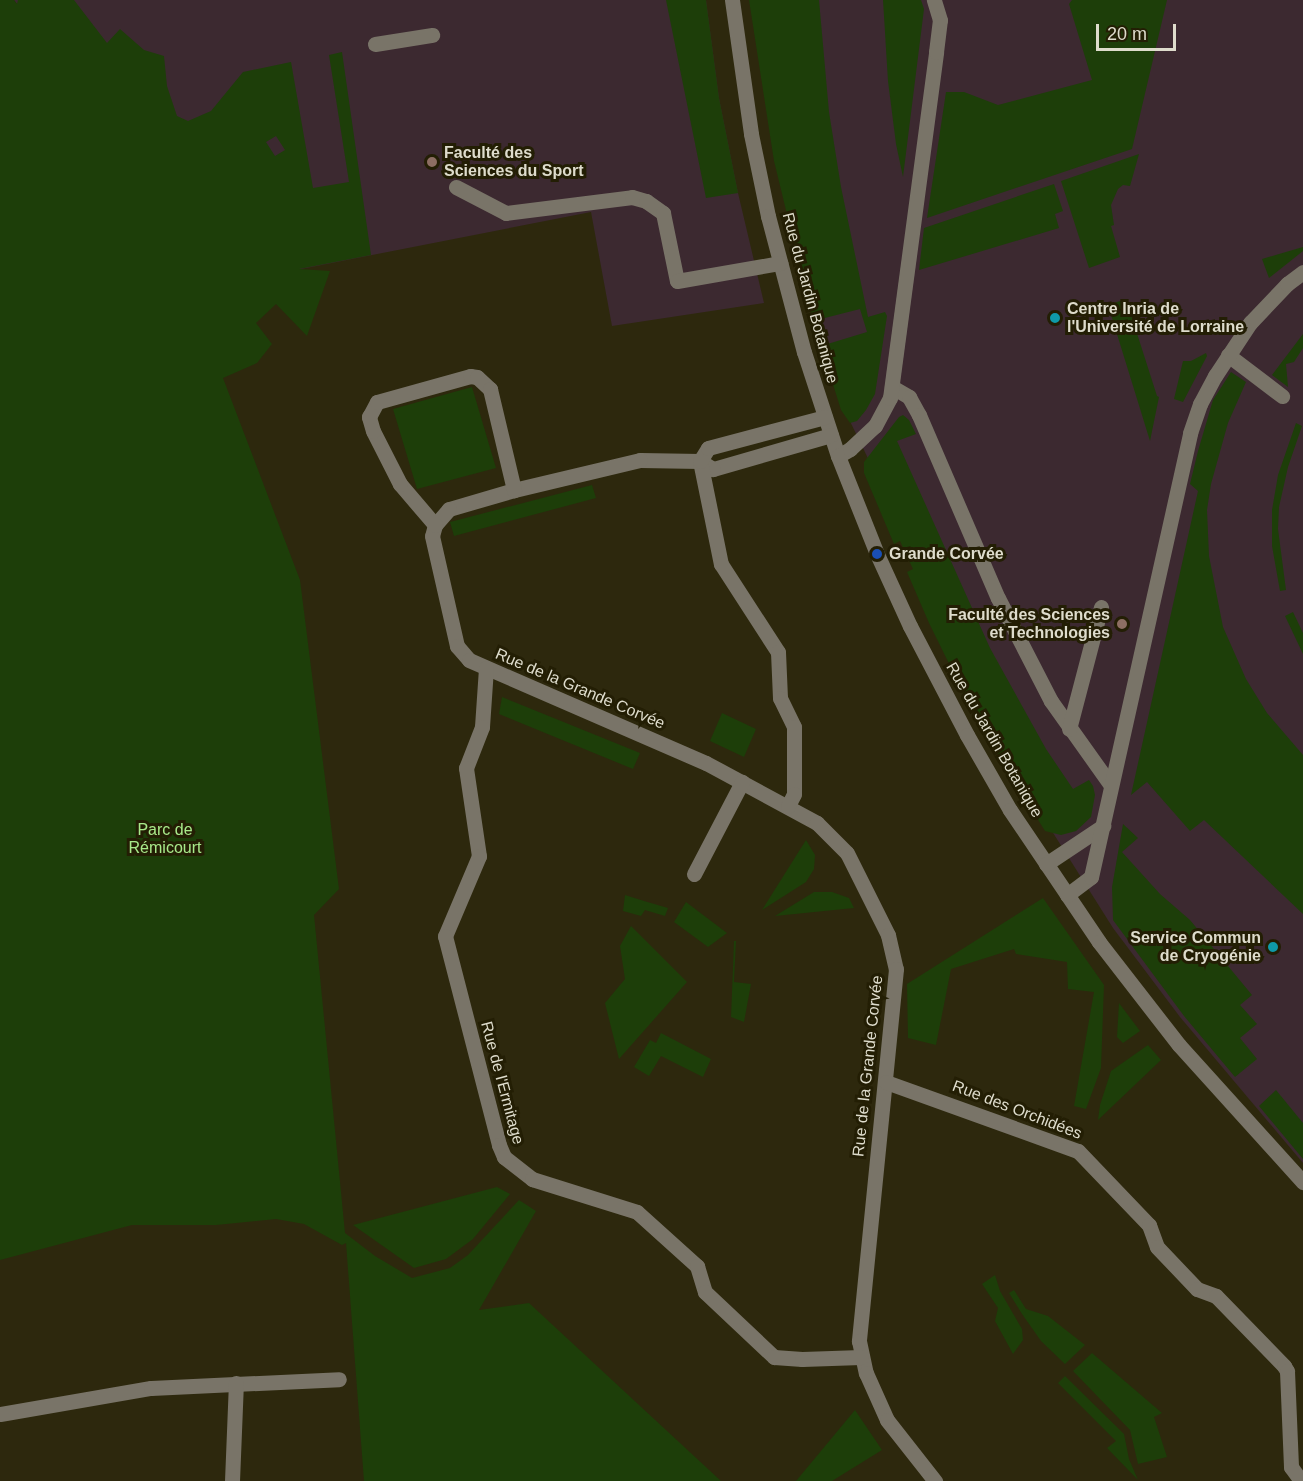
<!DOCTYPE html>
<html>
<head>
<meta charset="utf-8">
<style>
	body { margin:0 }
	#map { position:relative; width:1303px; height:1481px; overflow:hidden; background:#2d280d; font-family:Arial,sans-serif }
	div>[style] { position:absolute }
	.education>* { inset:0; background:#3c2930 }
	.green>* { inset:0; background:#1d3e09 }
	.minor>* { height:15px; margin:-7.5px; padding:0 7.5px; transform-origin:7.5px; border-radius:7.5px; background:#797468 }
	.dots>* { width:16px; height:16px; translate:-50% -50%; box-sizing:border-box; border:3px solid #231e04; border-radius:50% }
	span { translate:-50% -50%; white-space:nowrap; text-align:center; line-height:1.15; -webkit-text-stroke:6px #231e04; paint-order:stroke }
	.poi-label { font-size:16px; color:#dedccc; font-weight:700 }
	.left { translate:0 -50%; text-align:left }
	.right { translate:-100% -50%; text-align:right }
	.street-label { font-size:16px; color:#dedccc }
	.park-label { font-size:16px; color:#a8e98a }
	.scale { position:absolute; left:1096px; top:24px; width:80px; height:27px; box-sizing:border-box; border:3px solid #dedccc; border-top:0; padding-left:8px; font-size:18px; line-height:21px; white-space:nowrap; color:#dedccc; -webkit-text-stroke:4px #231e04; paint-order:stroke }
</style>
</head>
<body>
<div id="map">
	<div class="education">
		<div style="clip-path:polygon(14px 0,706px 0,719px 98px,738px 193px,764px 303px,612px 326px,591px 212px,189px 291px,115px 132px)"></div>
		<div style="clip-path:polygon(754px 0,1303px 0,1303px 1163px,1180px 1017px,1113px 928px,1038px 809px,846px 413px,796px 235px)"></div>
	</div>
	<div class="green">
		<div style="clip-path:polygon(evenodd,0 0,14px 0,17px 4px,18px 0,74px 0,107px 43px,120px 29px,144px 50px,164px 56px,167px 86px,177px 116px,188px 121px,211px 111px,243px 72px,291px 62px,313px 188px,349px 182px,329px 55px,342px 52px,371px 255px,299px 269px,330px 271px,307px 336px,276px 304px,256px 323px,272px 344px,257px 363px,223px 378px,300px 580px,339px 889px,314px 915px,345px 1233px,375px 1256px,412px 1278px,450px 1268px,468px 1255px,519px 1200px,536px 1211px,479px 1310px,529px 1303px,721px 1481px,364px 1481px,346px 1243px,342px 1245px,304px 1224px,276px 1219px,216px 1225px,132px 1225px,0 1260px,0 0,276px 136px,285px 150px,275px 156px,266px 142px,276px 136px)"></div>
		<div style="clip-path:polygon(666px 0,706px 0,719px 98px,738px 193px,706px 198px)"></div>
		<div style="clip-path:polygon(749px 0,819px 0,829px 112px,841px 187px,868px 317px,885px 312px,887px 316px,875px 394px,866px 410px,857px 421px,850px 423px,841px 410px,821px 346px,867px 332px,860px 309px,813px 321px,774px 161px)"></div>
		<div style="clip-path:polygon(883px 0,921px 0,924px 9px,903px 177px,896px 144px,888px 81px)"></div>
		<div style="clip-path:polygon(1072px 0,1167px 0,1132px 149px,927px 218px,946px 92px,964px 92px,998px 105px,1092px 80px,1069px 4px)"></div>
		<div style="clip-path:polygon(1139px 154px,1130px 186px,1123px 185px,1118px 189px,1111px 205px,1114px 225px,1111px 226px,1120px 257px,1089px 268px,1061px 181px)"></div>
		<div style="clip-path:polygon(1054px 184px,1063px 211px,1055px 214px,1059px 228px,919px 270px,924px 228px)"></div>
		<div style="clip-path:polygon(1303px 247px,1303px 251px,1269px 278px,1262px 259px)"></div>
		<div style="clip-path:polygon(1126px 299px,1157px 396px,1159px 397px,1150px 441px,1108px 305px)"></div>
		<div style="clip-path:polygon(1303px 334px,1303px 348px,1294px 362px,1286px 364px,1288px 387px,1272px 375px)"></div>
		<div style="clip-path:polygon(1206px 353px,1207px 356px,1183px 402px,1174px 399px,1183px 361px,1191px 361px)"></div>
		<div style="clip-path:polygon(1231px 372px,1246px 382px,1228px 423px,1211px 484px,1207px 510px,1209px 556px,1223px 627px,1246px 679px,1267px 713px,1303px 755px,1303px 914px,1204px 820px,1190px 831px,1147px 782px,1131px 795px,1198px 491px,1190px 484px,1198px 451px,1213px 400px)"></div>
		<div style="clip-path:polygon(472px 387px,496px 468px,417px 489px,393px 409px)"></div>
		<div style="clip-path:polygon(903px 415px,909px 420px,916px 434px,897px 441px,990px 648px,1046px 749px,1073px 789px,1089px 780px,1093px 786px,1095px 795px,1091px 817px,1076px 831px,1061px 835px,1045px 831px,1004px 765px,960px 686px,929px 623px,907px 572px,913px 569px,900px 541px,894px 544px,864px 473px,864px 462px,899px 417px)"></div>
		<div style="clip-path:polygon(1296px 423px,1302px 426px,1288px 467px,1279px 507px,1278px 529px,1286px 590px,1280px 591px,1272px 546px,1272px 510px,1278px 475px)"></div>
		<div style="clip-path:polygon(592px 485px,596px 498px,454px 536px,450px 522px)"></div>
		<div style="clip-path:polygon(1293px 612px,1303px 633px,1303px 654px,1285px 616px)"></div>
		<div style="clip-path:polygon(502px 697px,640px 753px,633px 769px,499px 714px)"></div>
		<div style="clip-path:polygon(722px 713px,756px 729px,744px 757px,710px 741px)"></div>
		<div style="clip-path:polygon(1123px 824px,1138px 838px,1122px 852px,1160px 894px,1190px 920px,1252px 995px,1240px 1005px,1257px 1024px,1240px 1038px,1257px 1059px,1235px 1077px,1184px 1016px,1113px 920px,1112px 887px)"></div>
		<div style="clip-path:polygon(806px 840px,815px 855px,814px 869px,806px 882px,762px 910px)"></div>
		<div style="clip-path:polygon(814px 892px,832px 892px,849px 898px,854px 908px,775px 916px)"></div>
		<div style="clip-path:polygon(625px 895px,644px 901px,668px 908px,665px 916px,645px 910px,641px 916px,623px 911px)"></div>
		<div style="clip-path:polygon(1043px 898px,1104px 985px,1101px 1068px,1086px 1109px,1074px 1106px,1094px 992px,1068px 989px,1067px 962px,1016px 954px,1014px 949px,951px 969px,936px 1045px,908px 1038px,907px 984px)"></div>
		<div style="clip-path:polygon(686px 902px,727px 933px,708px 947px,674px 922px)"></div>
		<div style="clip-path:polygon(631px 926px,687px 982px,619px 1059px,605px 1003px,625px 979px,620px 946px)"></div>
		<div style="clip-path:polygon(734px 941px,736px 941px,734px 982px,751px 984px,744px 1022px,731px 1017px)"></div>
		<div style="clip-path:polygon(1119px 1003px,1140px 1031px,1123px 1043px,1117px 1037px)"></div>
		<div style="clip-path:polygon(661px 1033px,711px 1059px,703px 1077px,661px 1056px,649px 1076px,634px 1067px,650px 1040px,656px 1043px)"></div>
		<div style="clip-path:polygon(1148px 1045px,1161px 1060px,1098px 1120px,1100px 1105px,1111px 1071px)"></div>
		<div style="clip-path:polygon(1276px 1090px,1303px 1123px,1303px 1159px,1259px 1106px)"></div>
		<div style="clip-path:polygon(497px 1187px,510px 1194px,473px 1239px,446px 1259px,414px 1268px,353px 1225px)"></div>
		<div style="clip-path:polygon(995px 1275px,1000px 1291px,1022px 1329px,1023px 1340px,1013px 1354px,995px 1321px,998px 1308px,982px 1284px)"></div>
		<div style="clip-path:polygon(1014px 1290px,1026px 1309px,1048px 1316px,1085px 1345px,1065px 1364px,1041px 1341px,1022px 1314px,1009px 1293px)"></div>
		<div style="clip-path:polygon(1092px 1353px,1162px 1413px,1154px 1417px,1167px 1457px,1138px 1464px,1130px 1430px,1073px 1371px)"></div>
		<div style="clip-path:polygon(1065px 1376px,1124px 1434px,1129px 1459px,1138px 1480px,1107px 1448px,1116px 1441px,1058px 1383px)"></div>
		<div style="clip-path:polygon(855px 1410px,882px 1450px,832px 1481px,796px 1481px)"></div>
	</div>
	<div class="minor">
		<div style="left:732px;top:0;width:135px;rotate:81.9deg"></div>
		<div style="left:751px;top:134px;width:84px;rotate:78.3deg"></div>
		<div style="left:768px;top:216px;width:141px;rotate:75.2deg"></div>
		<div style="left:804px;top:352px;width:109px;rotate:71.9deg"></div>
		<div style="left:838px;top:456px;width:105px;rotate:68.3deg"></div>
		<div style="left:877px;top:554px;width:79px;rotate:65.4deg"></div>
		<div style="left:910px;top:626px;width:123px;rotate:62.4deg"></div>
		<div style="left:967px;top:735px;width:86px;rotate:60.2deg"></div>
		<div style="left:1010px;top:810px;width:159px;rotate:56deg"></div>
		<div style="left:1099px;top:942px;width:130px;rotate:52.2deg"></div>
		<div style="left:1179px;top:1045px;width:185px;rotate:47.9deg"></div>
		<div style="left:375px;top:44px;width:58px;rotate:-9deg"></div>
		<div style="left:456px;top:187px;width:56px;rotate:27.5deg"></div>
		<div style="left:506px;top:213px;width:127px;rotate:-7.2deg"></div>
		<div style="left:632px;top:197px;width:15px;rotate:16deg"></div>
		<div style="left:646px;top:201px;width:21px;rotate:35deg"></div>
		<div style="left:663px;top:213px;width:69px;rotate:78.4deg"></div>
		<div style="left:677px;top:281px;width:105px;rotate:-9.9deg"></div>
		<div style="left:1228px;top:355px;width:68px;rotate:37.2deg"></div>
		<div style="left:892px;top:387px;width:20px;rotate:30deg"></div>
		<div style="left:909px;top:397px;width:21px;rotate:61deg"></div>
		<div style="left:919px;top:415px;width:199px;rotate:66.7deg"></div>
		<div style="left:998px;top:598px;width:116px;rotate:62.8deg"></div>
		<div style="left:1051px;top:701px;width:102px;rotate:54.6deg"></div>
		<div style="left:831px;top:435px;width:123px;rotate:163.9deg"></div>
		<div style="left:713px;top:469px;width:15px;rotate:-148deg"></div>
		<div style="left:700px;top:461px;width:60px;rotate:-179deg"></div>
		<div style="left:640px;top:460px;width:130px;rotate:166.6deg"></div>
		<div style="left:514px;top:490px;width:68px;rotate:163.7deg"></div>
		<div style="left:449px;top:509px;width:21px;rotate:131deg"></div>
		<div style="left:435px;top:525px;width:11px;rotate:105deg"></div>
		<div style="left:432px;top:536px;width:113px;rotate:77.2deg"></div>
		<div style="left:457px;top:646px;width:18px;rotate:49deg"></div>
		<div style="left:469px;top:660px;width:258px;rotate:23.5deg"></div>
		<div style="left:706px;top:763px;width:126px;rotate:28.4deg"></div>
		<div style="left:817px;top:823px;width:42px;rotate:45deg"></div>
		<div style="left:847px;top:853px;width:92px;rotate:63.4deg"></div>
		<div style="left:888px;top:935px;width:35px;rotate:77deg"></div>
		<div style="left:896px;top:969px;width:374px;rotate:95.7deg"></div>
		<div style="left:859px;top:1341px;width:33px;rotate:78deg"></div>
		<div style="left:866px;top:1373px;width:51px;rotate:65.9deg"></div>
		<div style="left:887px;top:1420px;width:78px;rotate:51.8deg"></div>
		<div style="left:838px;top:456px;width:14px;rotate:-30deg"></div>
		<div style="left:850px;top:449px;width:34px;rotate:-43deg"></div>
		<div style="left:875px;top:426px;width:32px;rotate:-62deg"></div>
		<div style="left:890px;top:398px;width:349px;rotate:-82.4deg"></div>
		<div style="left:936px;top:52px;width:32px;rotate:-83deg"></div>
		<div style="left:940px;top:20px;width:21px;rotate:-107deg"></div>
		<div style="left:700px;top:461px;width:105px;rotate:78.5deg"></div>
		<div style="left:721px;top:564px;width:105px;rotate:57.1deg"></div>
		<div style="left:778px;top:652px;width:46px;rotate:87.5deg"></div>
		<div style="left:780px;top:698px;width:32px;rotate:64deg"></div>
		<div style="left:794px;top:727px;width:67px;rotate:90deg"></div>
		<div style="left:794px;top:794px;width:13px;rotate:117deg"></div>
		<div style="left:700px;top:461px;width:15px;rotate:-58deg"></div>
		<div style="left:708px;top:448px;width:121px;rotate:-14.8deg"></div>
		<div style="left:435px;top:525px;width:54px;rotate:-130.5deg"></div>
		<div style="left:400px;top:484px;width:59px;rotate:-117deg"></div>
		<div style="left:373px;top:431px;width:15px;rotate:-106deg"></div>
		<div style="left:369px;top:417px;width:17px;rotate:-62deg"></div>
		<div style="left:377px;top:402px;width:97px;rotate:-15.6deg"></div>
		<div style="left:470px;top:376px;width:7px;rotate:8deg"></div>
		<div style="left:477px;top:377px;width:18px;rotate:43deg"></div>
		<div style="left:490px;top:389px;width:104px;rotate:76.6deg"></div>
		<div style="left:486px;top:668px;width:59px;rotate:93.9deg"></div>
		<div style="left:482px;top:727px;width:44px;rotate:111.3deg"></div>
		<div style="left:466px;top:768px;width:89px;rotate:81.6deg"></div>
		<div style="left:479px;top:856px;width:87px;rotate:113deg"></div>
		<div style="left:445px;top:936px;width:216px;rotate:75.5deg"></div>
		<div style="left:499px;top:1145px;width:13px;rotate:67deg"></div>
		<div style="left:504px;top:1157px;width:36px;rotate:38deg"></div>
		<div style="left:532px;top:1179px;width:110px;rotate:17.4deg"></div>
		<div style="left:637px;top:1212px;width:81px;rotate:42deg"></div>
		<div style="left:697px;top:1266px;width:27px;rotate:73deg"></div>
		<div style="left:705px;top:1292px;width:95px;rotate:43.3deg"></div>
		<div style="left:774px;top:1357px;width:28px;rotate:4deg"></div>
		<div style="left:802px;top:1359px;width:59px;rotate:-1.9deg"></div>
		<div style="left:1069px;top:729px;width:126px;rotate:-75.3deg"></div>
		<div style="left:1046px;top:864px;width:69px;rotate:-33.7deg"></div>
		<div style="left:694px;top:874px;width:104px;rotate:-62.4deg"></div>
		<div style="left:1067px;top:895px;width:30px;rotate:-37deg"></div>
		<div style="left:1091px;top:877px;width:455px;rotate:-77.4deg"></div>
		<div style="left:1190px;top:433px;width:31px;rotate:-71deg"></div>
		<div style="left:1200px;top:404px;width:32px;rotate:-62deg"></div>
		<div style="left:1215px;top:376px;width:64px;rotate:-56.6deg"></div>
		<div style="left:1250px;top:323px;width:54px;rotate:-46.5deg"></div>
		<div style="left:1287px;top:284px;width:20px;rotate:-37deg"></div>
		<div style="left:886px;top:1082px;width:204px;rotate:19.8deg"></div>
		<div style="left:1078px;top:1151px;width:103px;rotate:46.2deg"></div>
		<div style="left:1149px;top:1225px;width:23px;rotate:70deg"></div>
		<div style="left:1157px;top:1247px;width:58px;rotate:46.4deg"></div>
		<div style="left:1197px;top:1289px;width:20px;rotate:20deg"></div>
		<div style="left:1216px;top:1296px;width:98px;rotate:45.8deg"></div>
		<div style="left:1284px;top:1366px;width:6px;rotate:59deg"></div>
		<div style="left:1287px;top:1371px;width:96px;rotate:87.6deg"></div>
		<div style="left:1291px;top:1467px;width:17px;rotate:54deg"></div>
		<div style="left:0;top:1414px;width:153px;rotate:-9.8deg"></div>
		<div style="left:151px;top:1388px;width:188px;rotate:-2.7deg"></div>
		<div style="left:232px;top:1481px;width:98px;rotate:-87.7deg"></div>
	</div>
	<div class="dots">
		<div style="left:432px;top:162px;background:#8d6e63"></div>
		<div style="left:1055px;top:318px;background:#0f9aa8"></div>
		<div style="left:877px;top:554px;background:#1a4fb4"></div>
		<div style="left:1122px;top:624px;background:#8d6e63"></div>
		<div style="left:1273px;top:947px;background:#0f9aa8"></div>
	</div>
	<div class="poi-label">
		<span class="left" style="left:444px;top:162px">Faculté des<br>Sciences du Sport</span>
		<span class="left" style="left:1067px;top:318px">Centre Inria de<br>l'Université de Lorraine</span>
		<span class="left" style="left:889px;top:554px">Grande Corvée</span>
		<span class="right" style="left:1110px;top:624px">Faculté des Sciences<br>et Technologies</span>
		<span class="right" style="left:1261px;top:947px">Service Commun<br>de Cryogénie</span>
	</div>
	<div class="street-label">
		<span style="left:810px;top:298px;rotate:75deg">Rue du Jardin Botanique</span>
		<span style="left:580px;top:689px;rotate:23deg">Rue de la Grande Corvée</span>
		<span style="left:994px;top:740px;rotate:60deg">Rue du Jardin Botanique</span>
		<span style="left:868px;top:1066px;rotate:-84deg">Rue de la Grande Corvée</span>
		<span style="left:502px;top:1083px;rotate:75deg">Rue de l'Ermitage</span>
		<span style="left:1017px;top:1110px;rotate:21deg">Rue des Orchidées</span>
	</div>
	<div class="park-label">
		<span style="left:165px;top:839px">Parc de<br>Rémicourt</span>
	</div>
	<div class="scale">20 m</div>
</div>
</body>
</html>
